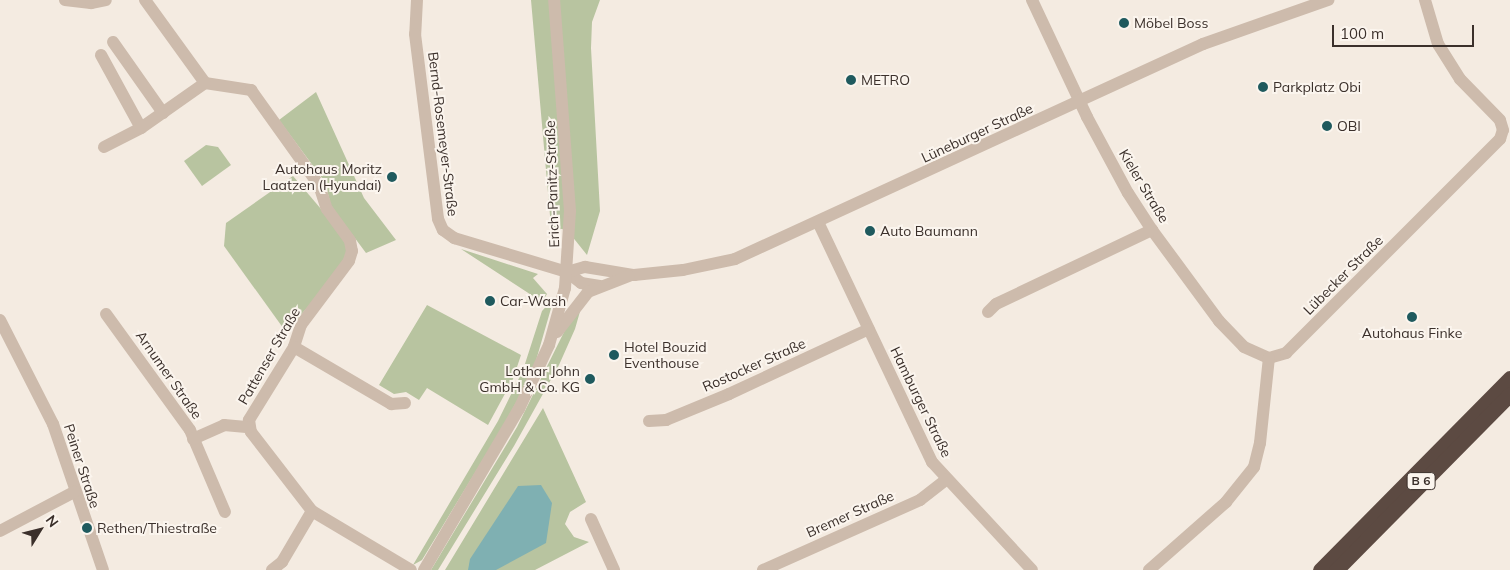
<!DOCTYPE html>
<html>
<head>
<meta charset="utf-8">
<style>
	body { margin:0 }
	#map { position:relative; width:1510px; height:570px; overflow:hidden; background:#f4ebe1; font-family:Mulish,sans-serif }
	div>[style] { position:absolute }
	.green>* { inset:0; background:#b8c4a0 }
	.water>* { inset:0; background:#7fb0b2 }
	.minor>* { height:12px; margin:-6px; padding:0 6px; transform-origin:6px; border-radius:6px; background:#cdbbac }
	.highway>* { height:15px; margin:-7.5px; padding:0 7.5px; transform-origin:7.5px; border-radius:7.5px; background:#5c4a42 }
	.dots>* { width:14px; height:14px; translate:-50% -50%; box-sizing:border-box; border:2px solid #fbf5ee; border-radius:50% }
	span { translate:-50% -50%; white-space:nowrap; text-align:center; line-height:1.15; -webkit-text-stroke:4px #fbf5ee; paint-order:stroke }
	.shield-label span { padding:1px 4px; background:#fbf5ee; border:1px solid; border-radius:4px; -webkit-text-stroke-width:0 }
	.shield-label { font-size:12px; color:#3b302b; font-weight:700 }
	.poi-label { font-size:14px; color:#3b302b }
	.left { translate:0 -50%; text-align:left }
	.right { translate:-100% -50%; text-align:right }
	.street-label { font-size:14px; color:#3b302b }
	.north { position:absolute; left:15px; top:505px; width:50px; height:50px; -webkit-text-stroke:4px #fbf5ee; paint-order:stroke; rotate:54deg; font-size:14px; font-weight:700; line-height:20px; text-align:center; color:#3b302b }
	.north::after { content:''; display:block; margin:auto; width:18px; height:22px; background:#3b302b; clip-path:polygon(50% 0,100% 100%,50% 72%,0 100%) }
	.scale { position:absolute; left:1332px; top:25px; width:142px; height:22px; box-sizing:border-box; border:2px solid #3b302b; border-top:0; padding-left:6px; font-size:15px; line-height:18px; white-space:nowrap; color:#3b302b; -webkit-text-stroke:4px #fbf5ee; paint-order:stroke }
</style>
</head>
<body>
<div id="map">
	<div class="green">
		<div style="clip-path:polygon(531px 0,600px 0,592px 22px,591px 48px,600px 211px,587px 255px,567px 230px,551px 227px)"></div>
		<div style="clip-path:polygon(316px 92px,364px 198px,396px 240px,366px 253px,331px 206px,325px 182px,279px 120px)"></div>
		<div style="clip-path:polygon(206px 145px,218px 147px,231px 165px,202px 186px,184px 161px)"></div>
		<div style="clip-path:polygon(293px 176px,349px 242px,346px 263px,286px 332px,224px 246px,226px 223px)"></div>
		<div style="clip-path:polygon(461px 249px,538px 274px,533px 278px,547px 294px,542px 302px)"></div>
		<div style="clip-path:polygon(554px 298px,533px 371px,504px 425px,422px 560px,413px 565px,498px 421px,523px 370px,542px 311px)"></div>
		<div style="clip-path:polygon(427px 305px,521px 355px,513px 379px,488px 425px,427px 388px,419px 400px,406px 392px,394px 394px,379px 385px)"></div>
		<div style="clip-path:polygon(581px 308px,575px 329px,559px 365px,514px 446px,438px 570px,431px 570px,517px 427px,566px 328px)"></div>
		<div style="clip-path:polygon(543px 408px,586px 502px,570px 512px,565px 524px,574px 537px,589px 542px,535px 570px,445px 570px)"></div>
	</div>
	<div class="water">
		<div style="clip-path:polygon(541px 485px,552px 503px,546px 543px,496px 570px,468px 570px,470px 559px,518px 486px)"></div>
	</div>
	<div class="minor">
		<div style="left:65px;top:0;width:26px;rotate:7deg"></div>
		<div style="left:91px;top:3px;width:15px;rotate:-11deg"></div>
		<div style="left:145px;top:0;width:102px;rotate:54.1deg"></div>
		<div style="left:205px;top:83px;width:47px;rotate:8.7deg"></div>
		<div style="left:251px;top:90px;width:117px;rotate:54.4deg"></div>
		<div style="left:319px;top:185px;width:25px;rotate:72deg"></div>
		<div style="left:327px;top:209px;width:39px;rotate:54deg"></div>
		<div style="left:350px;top:241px;width:10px;rotate:79deg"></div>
		<div style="left:352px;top:251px;width:10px;rotate:107deg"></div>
		<div style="left:349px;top:261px;width:80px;rotate:126.9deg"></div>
		<div style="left:301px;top:325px;width:23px;rotate:108deg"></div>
		<div style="left:294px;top:347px;width:86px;rotate:121.7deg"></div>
		<div style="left:249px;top:420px;width:12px;rotate:81deg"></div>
		<div style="left:251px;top:432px;width:100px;rotate:52.3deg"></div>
		<div style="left:312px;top:511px;width:115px;rotate:30.8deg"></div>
		<div style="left:417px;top:0;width:34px;rotate:93deg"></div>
		<div style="left:415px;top:34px;width:186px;rotate:82.9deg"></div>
		<div style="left:438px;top:219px;width:12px;rotate:66deg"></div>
		<div style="left:443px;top:230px;width:14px;rotate:36deg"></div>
		<div style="left:454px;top:238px;width:118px;rotate:16.7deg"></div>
		<div style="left:567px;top:272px;width:18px;rotate:38deg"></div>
		<div style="left:581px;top:283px;width:19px;rotate:9deg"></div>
		<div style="left:1032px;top:0;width:129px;rotate:64.8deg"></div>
		<div style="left:1087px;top:117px;width:86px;rotate:61.7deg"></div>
		<div style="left:1128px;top:193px;width:44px;rotate:57deg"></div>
		<div style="left:1152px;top:230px;width:113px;rotate:53.6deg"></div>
		<div style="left:1219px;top:321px;width:36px;rotate:46deg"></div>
		<div style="left:1244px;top:347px;width:27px;rotate:24deg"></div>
		<div style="left:1269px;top:358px;width:18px;rotate:-16deg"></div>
		<div style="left:1286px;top:353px;width:303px;rotate:-45deg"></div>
		<div style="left:1500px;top:139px;width:9px;rotate:-72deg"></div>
		<div style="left:1503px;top:130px;width:10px;rotate:-107deg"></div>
		<div style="left:1500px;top:120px;width:57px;rotate:-134.3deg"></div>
		<div style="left:1460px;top:79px;width:41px;rotate:-122.2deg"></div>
		<div style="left:1438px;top:44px;width:46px;rotate:-106.5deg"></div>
		<div style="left:113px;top:42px;width:87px;rotate:54.8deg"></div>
		<div style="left:101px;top:55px;width:83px;rotate:61.3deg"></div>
		<div style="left:104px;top:147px;width:42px;rotate:-27.2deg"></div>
		<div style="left:141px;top:128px;width:78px;rotate:-35.1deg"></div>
		<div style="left:818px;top:222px;width:266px;rotate:64.6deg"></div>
		<div style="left:932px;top:462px;width:147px;rotate:47.2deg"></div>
		<div style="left:567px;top:272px;width:19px;rotate:-16deg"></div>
		<div style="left:585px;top:267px;width:50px;rotate:9.3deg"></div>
		<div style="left:634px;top:275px;width:49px;rotate:-5.8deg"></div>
		<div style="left:683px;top:270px;width:53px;rotate:-11.9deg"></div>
		<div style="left:735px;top:259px;width:515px;rotate:-24.67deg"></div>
		<div style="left:1203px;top:44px;width:133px;rotate:-19.4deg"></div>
		<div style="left:988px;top:312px;width:11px;rotate:-45deg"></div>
		<div style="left:996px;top:304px;width:173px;rotate:-25.4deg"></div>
		<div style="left:106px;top:314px;width:143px;rotate:54.1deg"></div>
		<div style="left:190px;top:430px;width:89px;rotate:66.9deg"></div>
		<div style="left:0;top:320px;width:117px;rotate:63deg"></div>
		<div style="left:53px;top:424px;width:154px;rotate:71.1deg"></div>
		<div style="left:557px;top:332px;width:51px;rotate:-52.2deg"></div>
		<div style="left:588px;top:292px;width:44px;rotate:-21.3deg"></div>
		<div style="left:294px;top:347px;width:113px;rotate:30.4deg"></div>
		<div style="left:391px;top:404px;width:14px;rotate:-4deg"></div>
		<div style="left:649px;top:421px;width:17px;rotate:-3deg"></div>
		<div style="left:666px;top:420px;width:68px;rotate:-22.4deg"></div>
		<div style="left:729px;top:394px;width:154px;rotate:-24.9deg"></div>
		<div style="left:193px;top:439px;width:34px;rotate:-24deg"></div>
		<div style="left:224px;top:425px;width:25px;rotate:5deg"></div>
		<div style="left:591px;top:519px;width:56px;rotate:65.7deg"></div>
		<div style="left:0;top:531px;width:84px;rotate:-27.8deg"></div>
		<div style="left:272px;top:570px;width:13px;rotate:-39deg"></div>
		<div style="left:282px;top:562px;width:59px;rotate:-59.5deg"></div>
		<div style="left:424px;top:570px;width:187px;rotate:-59.5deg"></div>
		<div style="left:519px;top:409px;width:71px;rotate:-64.9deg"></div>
		<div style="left:549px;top:345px;width:59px;rotate:-74.3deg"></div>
		<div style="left:565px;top:288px;width:77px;rotate:-86.3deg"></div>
		<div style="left:570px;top:211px;width:212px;rotate:-94.3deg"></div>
		<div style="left:763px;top:570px;width:172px;rotate:-24deg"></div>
		<div style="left:920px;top:500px;width:33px;rotate:-38deg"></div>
		<div style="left:1149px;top:570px;width:103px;rotate:-41.4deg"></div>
		<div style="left:1226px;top:502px;width:45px;rotate:-51.3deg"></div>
		<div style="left:1254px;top:467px;width:25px;rotate:-76deg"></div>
		<div style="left:1260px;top:443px;width:85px;rotate:-84deg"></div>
	</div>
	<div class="highway">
		<div style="left:1320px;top:570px;width:270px;rotate:-45.3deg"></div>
		<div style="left:1336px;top:570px;width:247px;rotate:-45.3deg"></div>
	</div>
	<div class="dots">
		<div style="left:1124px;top:23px;background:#1f5a5e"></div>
		<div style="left:851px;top:80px;background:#1f5a5e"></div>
		<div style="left:1263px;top:87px;background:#1f5a5e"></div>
		<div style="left:1327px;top:126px;background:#1f5a5e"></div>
		<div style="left:392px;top:177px;background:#1f5a5e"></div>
		<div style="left:870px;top:231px;background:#1f5a5e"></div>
		<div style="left:490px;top:301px;background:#1f5a5e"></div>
		<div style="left:1412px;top:317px;background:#1f5a5e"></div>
		<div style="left:614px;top:355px;background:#1f5a5e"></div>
		<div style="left:590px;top:379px;background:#1f5a5e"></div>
		<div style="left:87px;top:528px;background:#1f5a5e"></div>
	</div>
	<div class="shield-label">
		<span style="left:1421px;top:481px">B 6</span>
	</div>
	<div class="poi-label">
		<span class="left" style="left:1134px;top:23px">Möbel Boss</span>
		<span class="left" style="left:861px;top:80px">METRO</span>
		<span class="left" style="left:1273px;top:87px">Parkplatz Obi</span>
		<span class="left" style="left:1337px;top:126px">OBI</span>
		<span class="right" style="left:382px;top:177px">Autohaus Moritz<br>Laatzen (Hyundai)</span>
		<span class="left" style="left:880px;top:231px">Auto Baumann</span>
		<span class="left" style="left:500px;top:301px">Car-Wash</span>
		<span style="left:1412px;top:333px">Autohaus Finke</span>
		<span class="left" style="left:624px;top:355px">Hotel Bouzid<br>Eventhouse</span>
		<span class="right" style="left:580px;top:379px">Lothar John<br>GmbH &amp; Co. KG</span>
		<span class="left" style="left:97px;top:528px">Rethen/Thiestraße</span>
	</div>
	<div class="street-label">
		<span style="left:977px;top:133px;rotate:-25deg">Lüneburger Straße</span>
		<span style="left:443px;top:134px;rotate:83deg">Bernd-Rosemeyer-Straße</span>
		<span style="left:552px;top:184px;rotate:-92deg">Erich-Panitz-Straße</span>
		<span style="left:1144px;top:186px;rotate:59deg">Kieler Straße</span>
		<span style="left:1343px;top:275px;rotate:-45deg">Lübecker Straße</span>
		<span style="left:269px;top:356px;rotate:-60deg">Pattenser Straße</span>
		<span style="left:754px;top:365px;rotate:-24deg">Rostocker Straße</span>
		<span style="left:169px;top:375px;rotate:55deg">Arnumer Straße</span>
		<span style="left:921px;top:402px;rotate:64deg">Hamburger Straße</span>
		<span style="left:82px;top:466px;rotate:72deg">Peiner Straße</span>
		<span style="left:850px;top:514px;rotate:-24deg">Bremer Straße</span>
	</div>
	<div class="north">N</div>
	<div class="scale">100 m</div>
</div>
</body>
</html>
